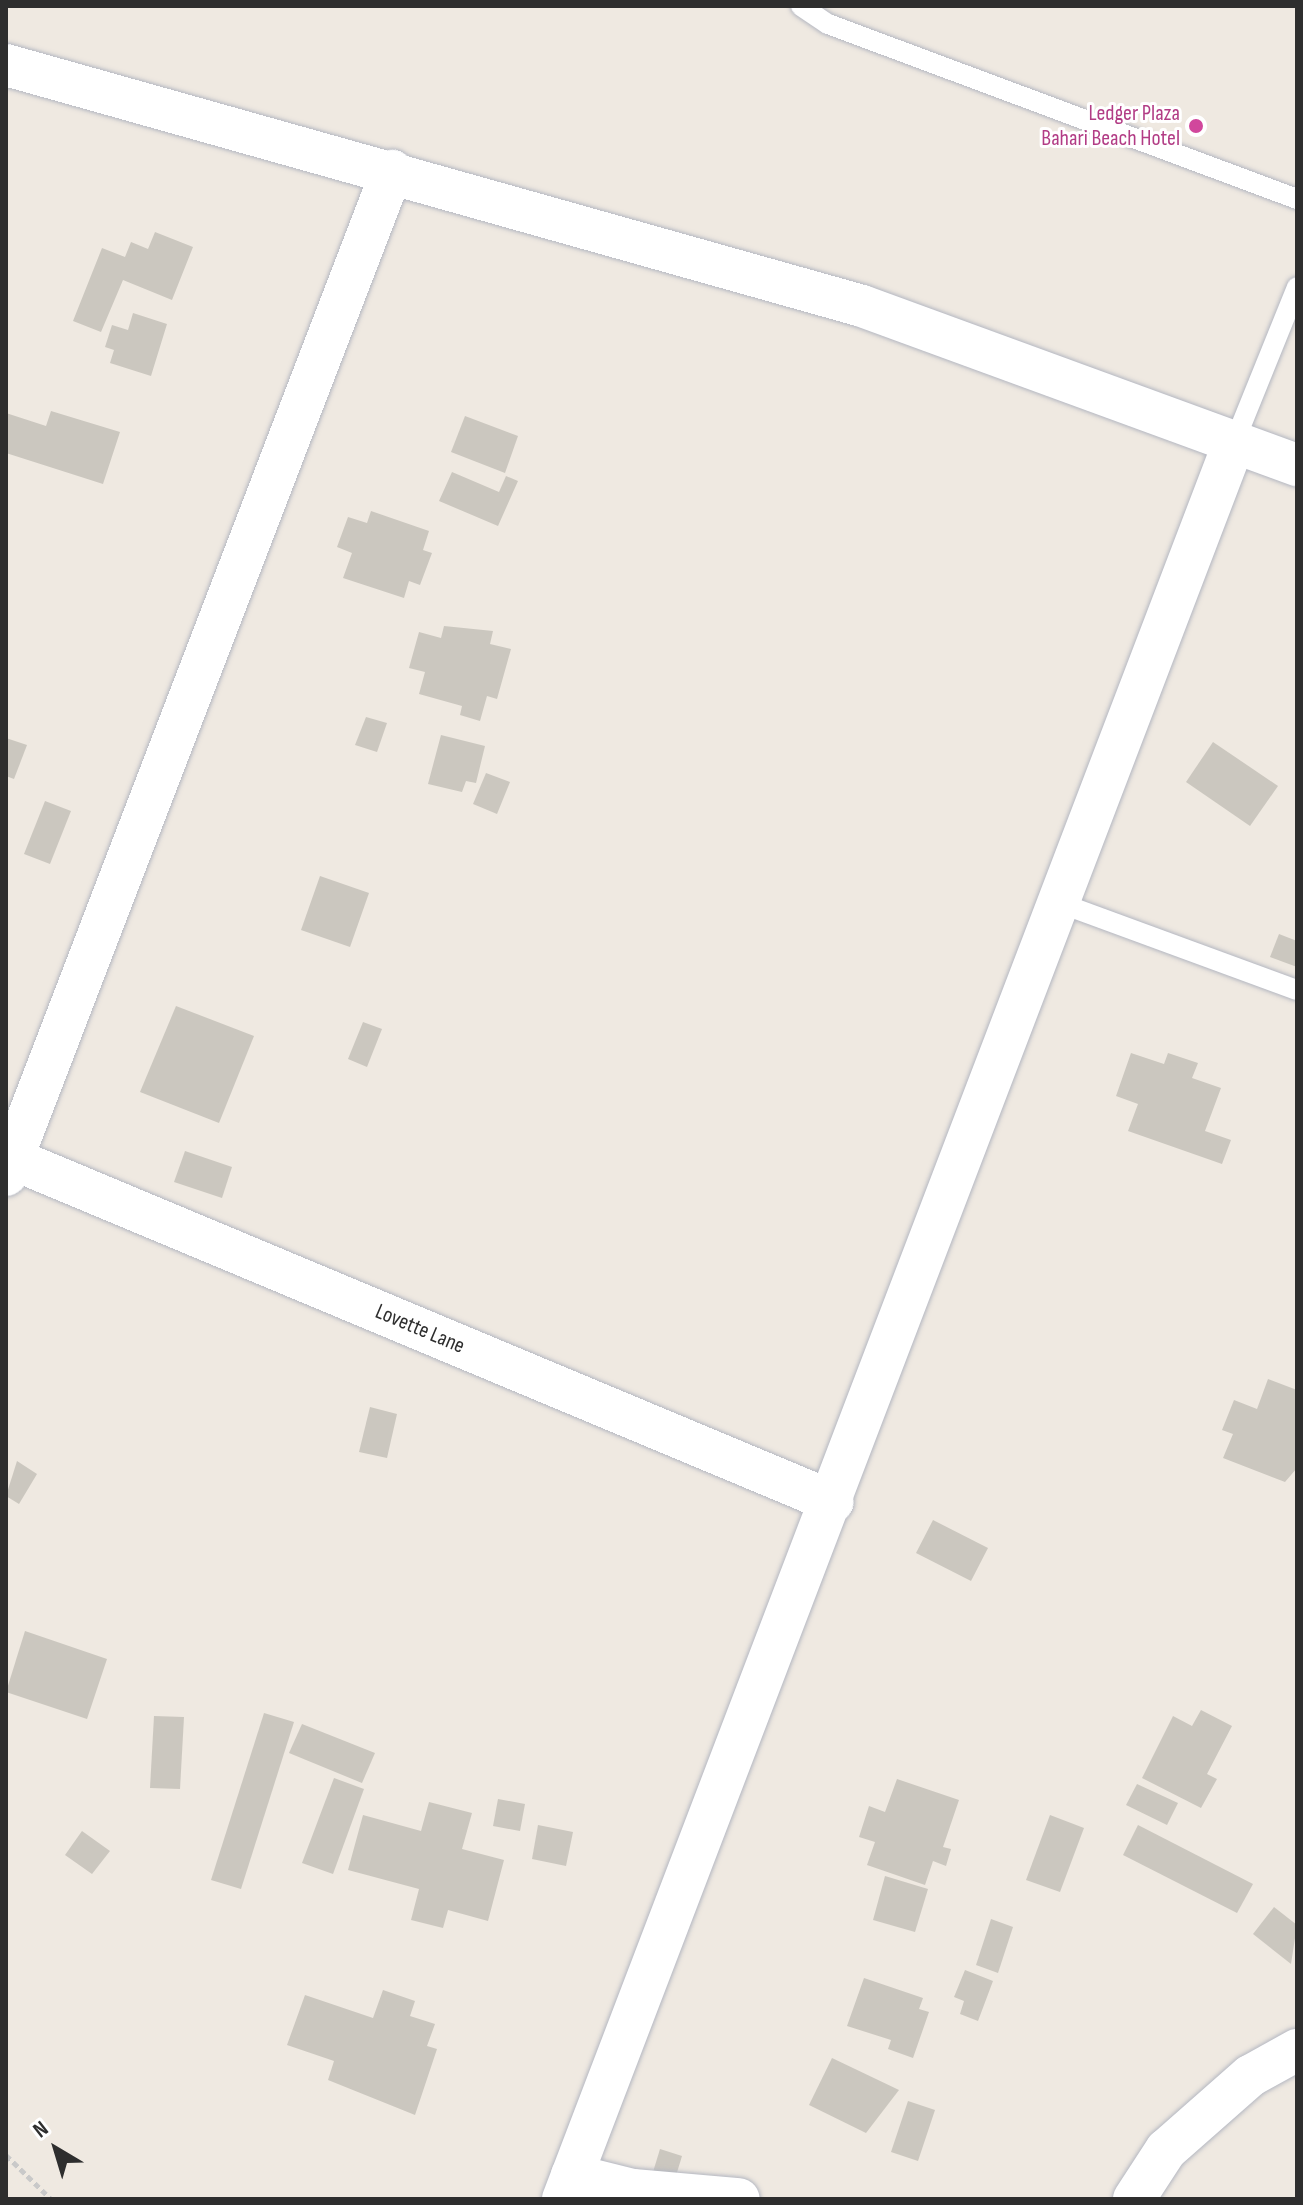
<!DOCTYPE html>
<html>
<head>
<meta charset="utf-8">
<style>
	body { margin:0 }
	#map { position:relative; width:1303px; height:2205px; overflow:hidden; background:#efe9e1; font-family:"Sofia Sans Condensed",sans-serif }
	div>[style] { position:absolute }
	.building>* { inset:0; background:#cbc7bf }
	.path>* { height:5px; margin-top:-2.5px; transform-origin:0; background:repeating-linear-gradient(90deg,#c9c9c9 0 6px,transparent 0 10px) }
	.roads { filter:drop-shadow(0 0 2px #b4b7c1) drop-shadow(0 0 2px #b4b7c1) }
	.lane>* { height:20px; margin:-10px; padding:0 10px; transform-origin:10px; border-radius:10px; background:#fff }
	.street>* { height:42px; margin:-21px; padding:0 21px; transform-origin:21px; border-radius:21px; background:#fff }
	.dots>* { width:22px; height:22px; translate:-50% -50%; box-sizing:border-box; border:4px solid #fff; border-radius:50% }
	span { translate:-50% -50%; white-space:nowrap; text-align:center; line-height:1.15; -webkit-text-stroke:6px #fff; paint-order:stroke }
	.hotel-label { font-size:22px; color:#b23c85 }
	.right { translate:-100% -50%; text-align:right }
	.street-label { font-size:22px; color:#2e2e2e }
	.frame { position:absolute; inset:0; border:8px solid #2e2e2e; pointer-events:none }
	.north { position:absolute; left:16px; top:2109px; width:80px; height:80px; -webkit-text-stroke:6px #fff; paint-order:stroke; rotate:322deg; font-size:22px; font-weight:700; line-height:32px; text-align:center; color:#2e2e2e }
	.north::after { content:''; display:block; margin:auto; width:28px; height:36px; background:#2e2e2e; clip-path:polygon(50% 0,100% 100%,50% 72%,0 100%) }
</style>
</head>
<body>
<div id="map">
	<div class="building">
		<div style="clip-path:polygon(155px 232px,193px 247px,172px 300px,123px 280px,101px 332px,73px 321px,102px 248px,125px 257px,131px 242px,148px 249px)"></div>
		<div style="clip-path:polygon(133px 313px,167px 324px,151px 376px,110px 363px,114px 350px,105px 347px,112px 325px,128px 330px)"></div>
		<div style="clip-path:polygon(51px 411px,120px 432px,103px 484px,6px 453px,6px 413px,46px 426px)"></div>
		<div style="clip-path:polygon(465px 416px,518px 436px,505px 473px,451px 452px)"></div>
		<div style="clip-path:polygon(452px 472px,499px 492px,506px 476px,518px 481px,498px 526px,439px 501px)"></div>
		<div style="clip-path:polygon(371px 511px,429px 531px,423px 550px,432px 553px,420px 585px,409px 581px,404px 598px,343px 578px,352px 553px,337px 547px,348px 517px,367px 523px)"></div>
		<div style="clip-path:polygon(444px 626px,493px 631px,490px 644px,511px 649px,497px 699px,487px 696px,480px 721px,460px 715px,462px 706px,419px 694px,425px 672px,409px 668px,419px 632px,441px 638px)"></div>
		<div style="clip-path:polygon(366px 717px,387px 723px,377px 752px,355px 745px)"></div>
		<div style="clip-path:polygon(441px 735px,485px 746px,476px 783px,466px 781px,462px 792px,428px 784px)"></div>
		<div style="clip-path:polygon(6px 738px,27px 745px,14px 779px,6px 776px)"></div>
		<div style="clip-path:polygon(1213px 742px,1278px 786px,1250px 826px,1186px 782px)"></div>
		<div style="clip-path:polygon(486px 773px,510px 782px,497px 814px,473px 804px)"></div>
		<div style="clip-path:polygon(45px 801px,71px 811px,50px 864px,24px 854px)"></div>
		<div style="clip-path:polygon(320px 876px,369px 893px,350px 947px,301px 930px)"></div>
		<div style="clip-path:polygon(1279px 934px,1297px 941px,1297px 967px,1270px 957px)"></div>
		<div style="clip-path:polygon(176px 1006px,254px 1036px,219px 1123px,140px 1092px)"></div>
		<div style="clip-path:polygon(363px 1022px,382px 1029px,367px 1067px,348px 1059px)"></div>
		<div style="clip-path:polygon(1131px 1053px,1164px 1064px,1168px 1053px,1198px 1063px,1192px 1078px,1221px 1088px,1205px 1131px,1231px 1140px,1222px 1164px,1128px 1131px,1138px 1104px,1116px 1096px)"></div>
		<div style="clip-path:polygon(185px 1151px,232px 1167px,222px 1198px,174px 1182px)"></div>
		<div style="clip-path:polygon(1268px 1379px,1297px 1390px,1297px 1468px,1285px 1482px,1223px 1458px,1233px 1434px,1222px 1430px,1234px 1400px,1257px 1409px)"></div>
		<div style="clip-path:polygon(370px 1407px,397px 1414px,387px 1458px,359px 1452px)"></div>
		<div style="clip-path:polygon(17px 1461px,37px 1474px,19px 1504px,6px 1496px)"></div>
		<div style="clip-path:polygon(933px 1520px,988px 1548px,971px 1581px,916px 1553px)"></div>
		<div style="clip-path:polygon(25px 1631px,107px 1659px,87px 1719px,6px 1692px)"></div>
		<div style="clip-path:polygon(1201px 1710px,1232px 1726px,1207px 1774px,1217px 1779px,1201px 1808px,1142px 1778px,1173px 1716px,1192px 1726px)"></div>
		<div style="clip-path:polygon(264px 1713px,294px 1722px,241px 1889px,211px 1880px)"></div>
		<div style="clip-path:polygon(154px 1716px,184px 1717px,180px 1789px,150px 1788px)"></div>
		<div style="clip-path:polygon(302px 1724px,375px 1753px,362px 1783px,289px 1753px)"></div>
		<div style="clip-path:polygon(334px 1778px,364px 1789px,333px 1874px,302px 1863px)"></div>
		<div style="clip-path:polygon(897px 1779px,959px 1800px,943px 1847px,951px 1849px,946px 1866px,933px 1861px,925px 1885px,867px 1865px,875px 1842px,859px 1837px,869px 1806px,885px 1812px)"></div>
		<div style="clip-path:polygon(1137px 1784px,1178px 1803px,1167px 1825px,1126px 1805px)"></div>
		<div style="clip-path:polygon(498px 1799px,525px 1804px,520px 1831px,493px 1826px)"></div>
		<div style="clip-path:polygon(429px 1802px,472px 1813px,462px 1849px,504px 1860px,488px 1921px,448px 1910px,443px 1928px,411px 1920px,419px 1889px,348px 1870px,363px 1815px,421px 1831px)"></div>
		<div style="clip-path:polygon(1050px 1815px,1084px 1828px,1060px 1892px,1026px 1880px)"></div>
		<div style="clip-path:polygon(538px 1825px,573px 1832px,566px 1866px,532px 1859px)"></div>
		<div style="clip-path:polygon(1138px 1825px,1253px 1884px,1237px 1913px,1123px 1855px)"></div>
		<div style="clip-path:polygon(82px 1831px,110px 1851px,92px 1874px,65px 1855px)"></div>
		<div style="clip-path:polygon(885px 1876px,928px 1889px,915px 1932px,873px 1920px)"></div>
		<div style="clip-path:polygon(1274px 1907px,1297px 1925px,1291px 1964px,1253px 1934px)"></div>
		<div style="clip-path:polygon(991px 1919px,1013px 1927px,998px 1973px,976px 1965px)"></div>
		<div style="clip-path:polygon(965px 1970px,993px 1981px,978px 2021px,960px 2014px,964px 2001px,954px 1997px)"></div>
		<div style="clip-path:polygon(864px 1978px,923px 1998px,919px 2009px,929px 2012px,913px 2058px,888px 2049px,891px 2040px,847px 2026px)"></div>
		<div style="clip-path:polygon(383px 1990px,415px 2001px,410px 2016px,435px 2024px,427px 2046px,437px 2049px,415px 2115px,328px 2080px,334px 2061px,287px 2045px,305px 1995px,373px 2018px)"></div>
		<div style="clip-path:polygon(832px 2058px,899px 2090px,866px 2133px,809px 2105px)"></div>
		<div style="clip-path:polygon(908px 2101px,935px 2110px,918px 2161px,891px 2152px)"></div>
		<div style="clip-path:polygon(660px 2149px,682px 2156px,675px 2179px,653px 2172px)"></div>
	</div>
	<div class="path">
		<div style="left:6px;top:2155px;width:63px;rotate:44.4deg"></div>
	</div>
	<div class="roads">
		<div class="lane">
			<div style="left:801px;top:6px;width:32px;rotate:34deg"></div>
			<div style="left:828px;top:24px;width:501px;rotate:20.46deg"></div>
			<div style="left:1234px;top:443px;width:168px;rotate:-68deg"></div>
			<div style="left:1060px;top:903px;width:252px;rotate:20.2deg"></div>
		</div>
		<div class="street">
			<div style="left:6px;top:65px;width:889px;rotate:15.72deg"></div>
			<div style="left:862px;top:306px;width:463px;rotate:20.1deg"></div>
			<div style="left:6px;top:1156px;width:896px;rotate:22.7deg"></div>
			<div style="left:6px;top:1175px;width:1076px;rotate:-68.97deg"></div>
			<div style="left:572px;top:2175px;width:63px;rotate:13.8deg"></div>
			<div style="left:633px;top:2190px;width:106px;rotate:4.9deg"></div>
			<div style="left:563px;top:2199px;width:1880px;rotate:-69.09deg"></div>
			<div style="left:1134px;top:2199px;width:59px;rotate:-56.9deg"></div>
			<div style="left:1166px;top:2150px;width:112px;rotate:-41.4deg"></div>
			<div style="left:1250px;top:2076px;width:54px;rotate:-29deg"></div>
		</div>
	</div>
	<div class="dots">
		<div style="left:1196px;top:126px;background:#d1479c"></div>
	</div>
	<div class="hotel-label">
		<span class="right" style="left:1180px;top:126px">Ledger Plaza<br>Bahari Beach Hotel</span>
	</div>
	<div class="street-label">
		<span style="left:420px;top:1329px;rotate:23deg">Lovette Lane</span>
	</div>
	<div class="frame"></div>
	<div class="north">N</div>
</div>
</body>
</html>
